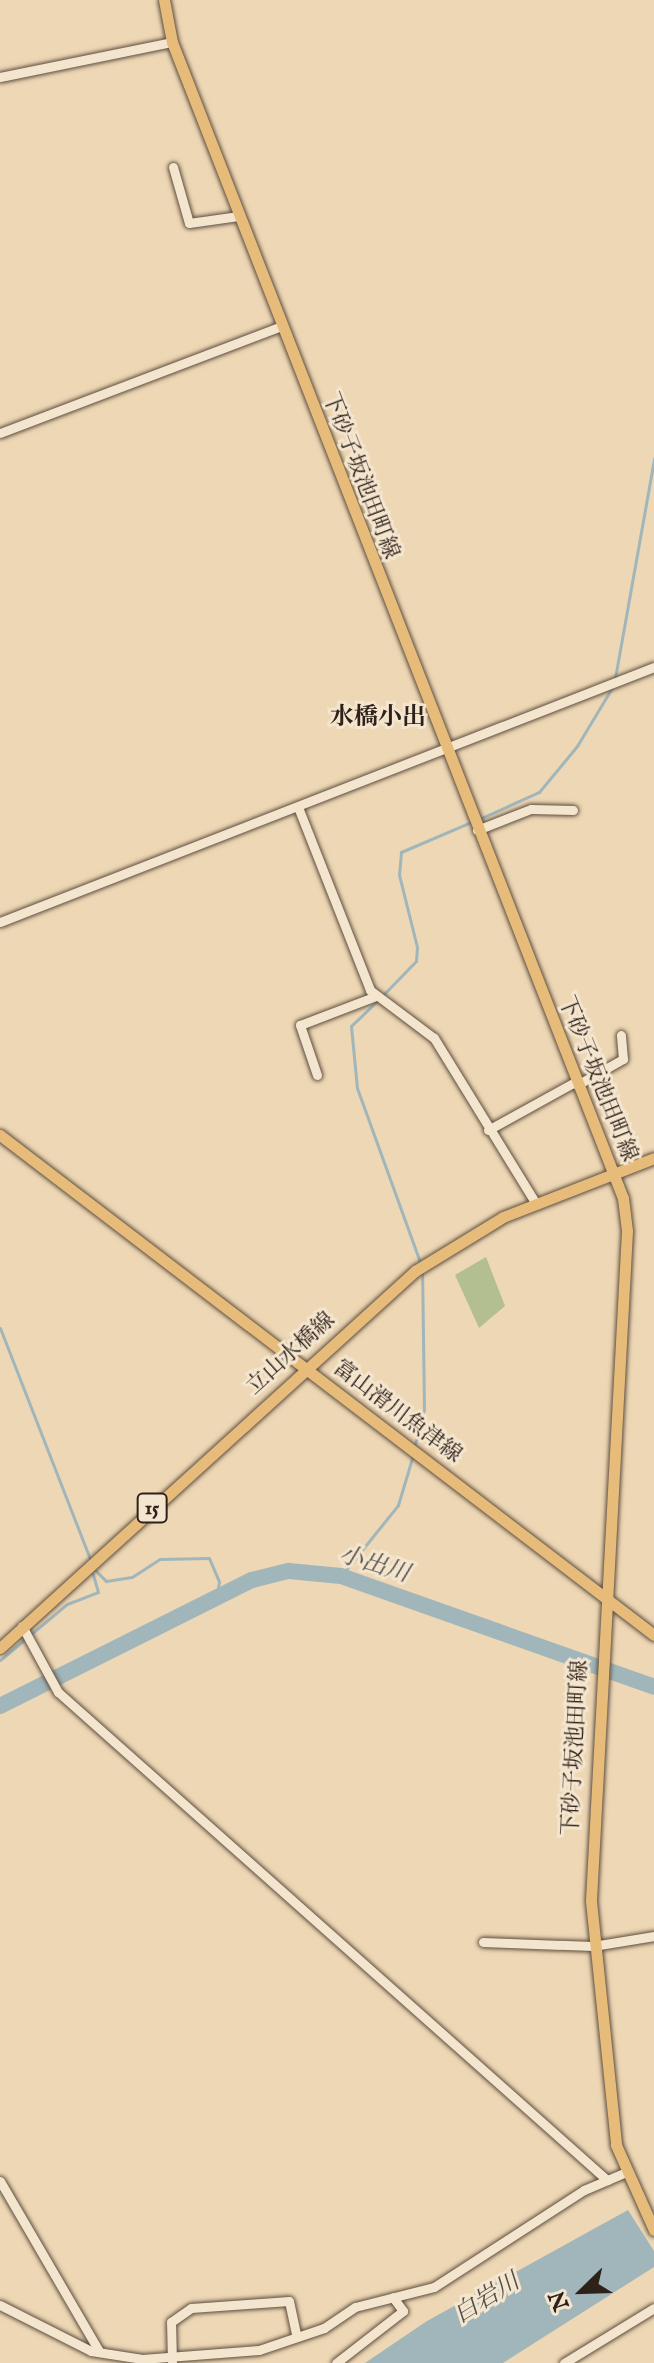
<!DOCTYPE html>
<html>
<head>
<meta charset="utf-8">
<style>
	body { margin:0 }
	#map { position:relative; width:654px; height:2363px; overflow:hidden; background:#eed7b4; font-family:"IM FELL English","Noto Serif JP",serif }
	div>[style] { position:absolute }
	.green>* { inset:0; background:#b3bf91 }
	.water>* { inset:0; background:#a1b6ba }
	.stream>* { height:3px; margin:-1.5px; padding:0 1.5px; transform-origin:1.5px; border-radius:1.5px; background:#a1b6ba }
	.river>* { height:16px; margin:-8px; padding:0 8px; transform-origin:8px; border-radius:8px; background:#a1b6ba }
	.roads { filter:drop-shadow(0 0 2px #5d4e40) drop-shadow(0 0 2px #5d4e40) }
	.minor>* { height:9px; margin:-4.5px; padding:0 4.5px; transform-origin:4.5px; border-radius:4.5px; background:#f4e5ce }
	.major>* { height:11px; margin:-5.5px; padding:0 5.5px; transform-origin:5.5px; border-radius:5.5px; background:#e7bc7a }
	span { translate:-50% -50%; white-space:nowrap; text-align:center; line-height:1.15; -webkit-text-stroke:6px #f4e5ce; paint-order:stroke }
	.shield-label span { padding:2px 6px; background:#f4e5ce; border:2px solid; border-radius:6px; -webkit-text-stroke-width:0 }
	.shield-label { font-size:20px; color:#2d211a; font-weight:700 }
	.street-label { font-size:22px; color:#2d211a }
	.neighbourhood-label { font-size:24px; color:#2d211a; font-weight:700 }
	.water-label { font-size:24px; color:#504e4a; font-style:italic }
	.north { position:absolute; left:542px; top:2251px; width:80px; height:80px; -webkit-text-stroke:6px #f4e5ce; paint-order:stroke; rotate:247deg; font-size:22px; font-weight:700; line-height:32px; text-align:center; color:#2d211a }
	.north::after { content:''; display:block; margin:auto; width:28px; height:36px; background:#2d211a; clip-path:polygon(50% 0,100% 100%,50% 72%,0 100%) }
</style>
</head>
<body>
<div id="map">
	<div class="green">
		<div style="clip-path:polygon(486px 1257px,505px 1306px,479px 1328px,455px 1275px)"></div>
	</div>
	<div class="water">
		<div style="clip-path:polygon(628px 2210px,654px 2251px,654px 2267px,503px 2363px,365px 2363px,427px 2321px)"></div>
	</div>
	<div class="stream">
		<div style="left:615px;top:678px;width:223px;rotate:-79.9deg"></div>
		<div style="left:479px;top:819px;width:66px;rotate:-24.2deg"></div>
		<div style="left:539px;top:792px;width:60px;rotate:-50.4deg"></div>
		<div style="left:577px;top:746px;width:70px;rotate:-59deg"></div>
		<div style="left:383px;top:995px;width:47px;rotate:-45.9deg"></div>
		<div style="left:416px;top:961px;width:14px;rotate:-86deg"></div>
		<div style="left:417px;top:947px;width:74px;rotate:-104deg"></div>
		<div style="left:399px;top:875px;width:23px;rotate:-85deg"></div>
		<div style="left:401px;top:852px;width:76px;rotate:-23.2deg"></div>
		<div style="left:378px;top:1000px;width:37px;rotate:136deg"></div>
		<div style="left:351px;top:1026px;width:62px;rotate:84.5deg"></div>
		<div style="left:357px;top:1088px;width:188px;rotate:70.1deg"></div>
		<div style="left:0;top:1328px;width:248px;rotate:68.7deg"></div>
		<div style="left:414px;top:1448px;width:40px;rotate:-75.6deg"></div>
		<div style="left:424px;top:1409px;width:136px;rotate:-90.8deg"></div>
		<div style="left:92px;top:1567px;width:20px;rotate:45deg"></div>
		<div style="left:106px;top:1581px;width:26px;rotate:-9deg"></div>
		<div style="left:132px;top:1577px;width:33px;rotate:-33deg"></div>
		<div style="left:160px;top:1559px;width:49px;rotate:-1.2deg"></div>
		<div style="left:209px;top:1558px;width:26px;rotate:67deg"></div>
		<div style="left:219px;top:1582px;width:15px;rotate:101deg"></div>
		<div style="left:341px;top:1576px;width:91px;rotate:-51.2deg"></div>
		<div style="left:398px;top:1505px;width:52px;rotate:-73.3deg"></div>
		<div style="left:0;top:1660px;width:87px;rotate:-39.9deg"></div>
		<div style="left:67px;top:1604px;width:33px;rotate:-21deg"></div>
		<div style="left:98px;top:1592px;width:19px;rotate:-106deg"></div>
	</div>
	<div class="river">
		<div style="left:0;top:1706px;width:282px;rotate:-26.6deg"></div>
		<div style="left:252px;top:1580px;width:38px;rotate:-14deg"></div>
		<div style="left:289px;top:1571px;width:52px;rotate:5.5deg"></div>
		<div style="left:341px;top:1576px;width:332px;rotate:19.5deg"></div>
	</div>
	<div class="roads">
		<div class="minor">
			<div style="left:0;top:77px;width:176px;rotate:-11.5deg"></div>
			<div style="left:173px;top:167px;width:58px;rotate:74.1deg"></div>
			<div style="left:189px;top:223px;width:50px;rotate:-8deg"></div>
			<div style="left:0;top:433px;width:302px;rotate:-20.8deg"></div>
			<div style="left:298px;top:807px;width:197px;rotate:68.5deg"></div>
			<div style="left:370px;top:990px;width:80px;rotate:36.9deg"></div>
			<div style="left:434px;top:1038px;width:193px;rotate:58.4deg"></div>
			<div style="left:477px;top:830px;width:58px;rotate:-21.3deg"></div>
			<div style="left:531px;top:809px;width:42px;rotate:1.4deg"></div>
			<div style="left:0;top:922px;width:702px;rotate:-21.3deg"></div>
			<div style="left:317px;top:1075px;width:53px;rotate:-108.8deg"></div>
			<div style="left:300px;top:1025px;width:81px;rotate:-20.9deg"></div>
			<div style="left:577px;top:1085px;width:53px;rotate:-29.5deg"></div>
			<div style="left:623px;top:1059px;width:24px;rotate:-95deg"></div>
			<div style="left:488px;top:1130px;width:99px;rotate:-28.9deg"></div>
			<div style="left:22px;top:1626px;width:75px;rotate:61.4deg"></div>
			<div style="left:58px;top:1692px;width:735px;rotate:41.63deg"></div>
			<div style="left:483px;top:1942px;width:110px;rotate:2.1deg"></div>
			<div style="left:593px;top:1946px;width:62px;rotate:-9.3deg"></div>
			<div style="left:0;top:2181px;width:197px;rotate:59.8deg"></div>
			<div style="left:0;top:2305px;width:102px;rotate:26.8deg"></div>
			<div style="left:91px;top:2351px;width:52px;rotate:8.9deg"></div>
			<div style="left:142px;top:2359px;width:117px;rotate:-4.4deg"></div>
			<div style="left:259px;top:2350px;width:69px;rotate:-18.7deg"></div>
			<div style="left:324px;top:2328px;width:37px;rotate:-34deg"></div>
			<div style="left:355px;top:2307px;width:81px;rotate:-14.2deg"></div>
			<div style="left:434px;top:2287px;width:179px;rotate:-32.9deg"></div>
			<div style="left:584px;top:2190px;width:43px;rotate:-23deg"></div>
			<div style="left:172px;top:2362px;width:40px;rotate:-91.4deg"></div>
			<div style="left:171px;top:2322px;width:24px;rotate:-35deg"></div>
			<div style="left:191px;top:2308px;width:98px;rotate:-4.1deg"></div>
			<div style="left:289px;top:2301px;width:34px;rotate:78deg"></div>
			<div style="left:336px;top:2363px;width:85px;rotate:-37.8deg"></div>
			<div style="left:403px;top:2311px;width:17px;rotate:-126deg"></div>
			<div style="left:564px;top:2363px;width:105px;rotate:-31.4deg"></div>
		</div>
		<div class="major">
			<div style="left:164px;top:0;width:43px;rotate:79.2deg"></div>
			<div style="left:172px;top:42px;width:1241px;rotate:68.69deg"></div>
			<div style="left:623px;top:1198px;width:33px;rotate:83deg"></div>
			<div style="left:627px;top:1231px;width:671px;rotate:93.08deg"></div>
			<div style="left:591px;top:1901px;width:245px;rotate:84.1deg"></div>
			<div style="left:616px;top:2145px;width:93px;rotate:65.9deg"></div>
			<div style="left:0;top:1135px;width:823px;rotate:37.4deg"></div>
			<div style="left:0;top:1648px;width:561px;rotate:-42.25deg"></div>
			<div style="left:415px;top:1271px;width:103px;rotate:-31.5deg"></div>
			<div style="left:503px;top:1217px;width:162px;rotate:-21.3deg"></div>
		</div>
	</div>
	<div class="shield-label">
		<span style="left:152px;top:1508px">15</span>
	</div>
	<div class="street-label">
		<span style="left:360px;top:476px;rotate:69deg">下砂子坂池田町線</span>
		<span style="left:597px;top:1079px;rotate:68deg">下砂子坂池田町線</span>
		<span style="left:291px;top:1354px;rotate:-42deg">立山水橋線</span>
		<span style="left:397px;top:1412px;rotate:37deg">富山滑川魚津線</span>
		<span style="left:576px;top:1748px;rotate:-87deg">下砂子坂池田町線</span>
	</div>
	<div class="neighbourhood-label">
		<span style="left:378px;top:718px">水橋小出</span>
	</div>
	<div class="water-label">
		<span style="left:374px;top:1565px;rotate:17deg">小出川</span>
		<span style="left:487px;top:2299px;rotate:-32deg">白岩川</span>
	</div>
	<div class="north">N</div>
</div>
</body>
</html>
